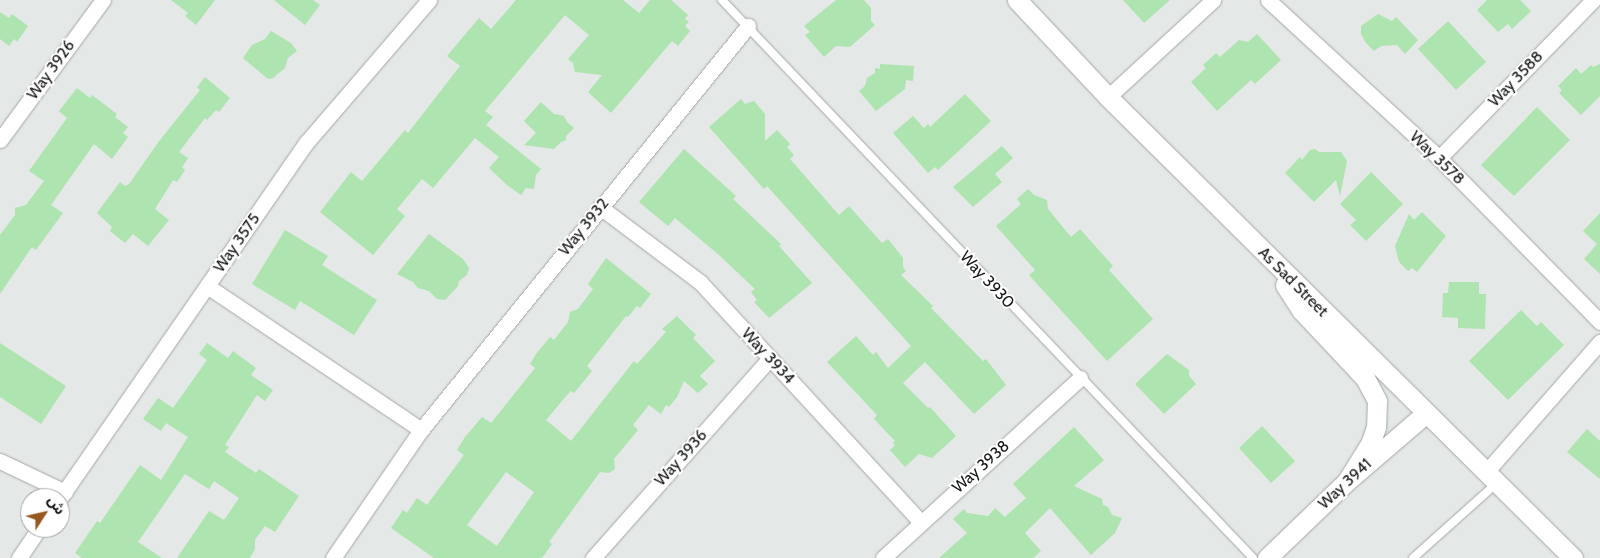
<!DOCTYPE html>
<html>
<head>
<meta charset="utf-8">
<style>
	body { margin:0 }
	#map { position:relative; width:1600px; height:558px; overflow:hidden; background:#e4e8e6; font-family:Cabin,"Noto Sans Arabic",sans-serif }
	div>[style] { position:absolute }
	.building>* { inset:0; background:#ade4af }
	.roads { filter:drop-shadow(0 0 1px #a5a8a7) drop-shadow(0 0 1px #a5a8a7) }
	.service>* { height:8px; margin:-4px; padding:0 4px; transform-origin:4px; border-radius:4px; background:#fff }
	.minor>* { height:15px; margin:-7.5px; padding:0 7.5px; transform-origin:7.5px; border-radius:7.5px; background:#fff }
	.tertiary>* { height:19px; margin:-9.5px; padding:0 9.5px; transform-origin:9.5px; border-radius:9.5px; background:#fff }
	span { translate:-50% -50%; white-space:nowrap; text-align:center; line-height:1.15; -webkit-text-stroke:4px #fff; paint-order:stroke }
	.street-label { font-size:16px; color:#151616 }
	.north { position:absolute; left:20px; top:488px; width:50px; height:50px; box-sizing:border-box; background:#fff; border:1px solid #a1a2a2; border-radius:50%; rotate:55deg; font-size:14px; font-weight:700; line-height:20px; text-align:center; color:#151616 }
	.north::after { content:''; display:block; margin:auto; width:18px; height:22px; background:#975820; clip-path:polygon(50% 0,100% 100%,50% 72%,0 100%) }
</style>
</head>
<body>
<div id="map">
	<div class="building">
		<div style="clip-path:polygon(171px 0,215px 0,196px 25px,185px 16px,188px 13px)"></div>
		<div style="clip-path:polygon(274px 0,313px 0,320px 5px,305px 25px)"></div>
		<div style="clip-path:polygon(516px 0,623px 0,639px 13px,650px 0,671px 0,688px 15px,685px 19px,689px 22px,685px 26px,690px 31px,678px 46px,672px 41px,611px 113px,588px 92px,602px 75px,575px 72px,573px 63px,568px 59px,589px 35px,565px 15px,485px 111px,493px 117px,486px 125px,541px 169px,536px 175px,534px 189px,526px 188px,521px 195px,507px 185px,489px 168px,499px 157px,475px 138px,433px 188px,422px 179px,397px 209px,405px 216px,373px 255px,320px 212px,351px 172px,362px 181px,405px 130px,408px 133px,460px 66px,447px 56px,479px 18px,491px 29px)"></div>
		<div style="clip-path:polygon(836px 0,864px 0,871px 8px,871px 21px,875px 25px,850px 47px,836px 46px,824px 57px,805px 35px,810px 32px,804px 26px)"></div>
		<div style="clip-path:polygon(1123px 0,1170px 0,1144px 23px)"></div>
		<div style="clip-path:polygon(1487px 0,1520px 0,1531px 11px,1512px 29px,1508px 24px,1498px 32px,1477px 10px)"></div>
		<div style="clip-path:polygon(0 12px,9px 18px,12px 14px,28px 26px,17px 42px,14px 39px,9px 46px,0 39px)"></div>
		<div style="clip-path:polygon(1378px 14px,1392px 21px,1396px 17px,1418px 40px,1405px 54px,1397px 45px,1381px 46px,1374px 51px,1366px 43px,1361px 34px,1361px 26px)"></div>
		<div style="clip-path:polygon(1448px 21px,1486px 62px,1456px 90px,1418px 49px)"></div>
		<div style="clip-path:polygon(271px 31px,291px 43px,297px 51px,288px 58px,285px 68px,273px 78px,268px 79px,243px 58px,252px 45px,265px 39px)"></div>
		<div style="clip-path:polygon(1257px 34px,1281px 60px,1255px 84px,1251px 80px,1217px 111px,1191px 82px,1206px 68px,1203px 65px,1216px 53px,1220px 57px,1239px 40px,1248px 42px)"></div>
		<div style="clip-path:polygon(880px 64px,914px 66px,913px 81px,906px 80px,905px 89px,876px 111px,859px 91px,865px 86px,867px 78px,875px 73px,875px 68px,880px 69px)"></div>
		<div style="clip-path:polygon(1600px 64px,1600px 96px,1581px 115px,1559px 93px,1562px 90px,1558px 86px,1576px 68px,1581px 74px,1591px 65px,1593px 67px)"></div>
		<div style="clip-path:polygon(205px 77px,230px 98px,219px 112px,216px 110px,207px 120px,205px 118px,179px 152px,188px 158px,182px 167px,185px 170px,177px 182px,173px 180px,155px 209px,169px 220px,148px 246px,133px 234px,125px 243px,110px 231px,112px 227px,97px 213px,120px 182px,125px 186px,129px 184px,160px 140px,200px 90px,197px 87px)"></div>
		<div style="clip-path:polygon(77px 88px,90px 98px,92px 95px,117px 114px,115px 117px,128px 127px,123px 133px,128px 137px,112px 159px,94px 144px,51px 205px,63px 213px,36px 250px,32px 247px,0 294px,0 235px,15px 215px,15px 208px,26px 205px,44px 181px,29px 171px,67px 118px,59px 111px)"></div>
		<div style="clip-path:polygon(965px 94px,991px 121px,938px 170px,935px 167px,928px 173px,893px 133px,913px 116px,924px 128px,928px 124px,930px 127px)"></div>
		<div style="clip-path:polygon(741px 99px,745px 104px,754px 101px,765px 114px,765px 141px,777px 130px,790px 144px,787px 147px,794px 155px,790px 159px,839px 215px,849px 206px,882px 243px,888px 239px,903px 258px,903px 267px,906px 271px,901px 275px,933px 306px,931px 308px,983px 361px,986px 359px,1006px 385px,974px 414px,925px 362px,903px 383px,928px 408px,930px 407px,956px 436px,932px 458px,919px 454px,905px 467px,890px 450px,895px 445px,893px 443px,895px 441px,874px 419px,877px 415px,827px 362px,856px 336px,873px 355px,876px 352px,888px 368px,911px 346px,767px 186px,764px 189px,709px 127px)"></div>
		<div style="clip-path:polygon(541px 102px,554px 114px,564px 116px,567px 122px,574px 128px,566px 136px,566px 140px,561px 142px,554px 149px,524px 145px,536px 133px,524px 121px)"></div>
		<div style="clip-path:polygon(1537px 107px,1570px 140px,1514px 196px,1481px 165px)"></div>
		<div style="clip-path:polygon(1002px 146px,1013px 158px,995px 174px,1002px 182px,973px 207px,953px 187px)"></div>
		<div style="clip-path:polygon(684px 149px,736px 196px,733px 199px,781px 244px,779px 246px,812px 283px,769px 318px,754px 302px,757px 300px,751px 292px,755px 289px,719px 255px,675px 218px,668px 226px,639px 202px)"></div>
		<div style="clip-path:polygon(1315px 149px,1319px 152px,1341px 152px,1347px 161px,1340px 196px,1336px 180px,1314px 202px,1285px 173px,1300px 157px,1302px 160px,1310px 150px)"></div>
		<div style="clip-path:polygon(1371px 172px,1403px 204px,1366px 241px,1350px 225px,1356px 220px,1340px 204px)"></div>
		<div style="clip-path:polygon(1028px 189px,1034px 195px,1047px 200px,1048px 209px,1071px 237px,1080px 229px,1113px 266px,1109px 270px,1153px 319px,1107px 361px,1029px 275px,1035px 270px,996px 226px,1021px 204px,1017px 199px)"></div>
		<div style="clip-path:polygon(1422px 212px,1446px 236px,1417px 272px,1412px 268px,1408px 271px,1399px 262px,1395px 246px,1409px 214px,1414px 220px)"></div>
		<div style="clip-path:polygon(1600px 213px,1600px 274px,1584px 259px,1597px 244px,1583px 231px)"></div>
		<div style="clip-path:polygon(285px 230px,328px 256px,322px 265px,377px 300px,354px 335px,300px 301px,295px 310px,252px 284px)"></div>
		<div style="clip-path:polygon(429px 234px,463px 259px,469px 268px,467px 275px,459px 281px,458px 286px,445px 300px,437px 299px,429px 291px,418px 288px,413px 282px,397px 274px)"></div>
		<div style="clip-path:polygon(evenodd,606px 258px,651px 294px,640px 308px,637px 306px,628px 317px,626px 316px,587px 366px,592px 371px,574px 393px,571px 391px,567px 395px,546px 420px,571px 441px,634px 361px,637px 364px,666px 332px,662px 329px,677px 316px,696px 335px,693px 338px,715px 361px,700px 376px,708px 384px,698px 393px,684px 381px,677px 397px,669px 407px,666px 405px,661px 414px,649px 405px,633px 425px,638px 430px,614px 459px,615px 469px,609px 473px,600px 472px,549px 542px,552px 544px,542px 558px,434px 558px,391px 528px,403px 510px,407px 513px,417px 498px,427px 505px,464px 455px,457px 450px,465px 437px,482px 417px,491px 423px,535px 368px,530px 364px,536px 354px,550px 337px,554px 340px,568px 322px,570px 312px,578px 309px,593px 289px,588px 284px,606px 258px,506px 472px,534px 492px,497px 546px,467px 525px,506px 472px)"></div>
		<div style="clip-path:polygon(1449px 282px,1479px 282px,1479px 294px,1486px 294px,1485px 329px,1458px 328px,1458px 318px,1442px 317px,1443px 293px,1448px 293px)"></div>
		<div style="clip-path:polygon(1521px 310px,1537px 326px,1541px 322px,1564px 345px,1508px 400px,1469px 361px)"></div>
		<div style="clip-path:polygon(0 343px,66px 386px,41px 424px,0 397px)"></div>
		<div style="clip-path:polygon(207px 343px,228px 358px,233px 351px,256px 368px,251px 375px,273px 390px,265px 401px,257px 395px,225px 445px,229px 447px,225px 452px,256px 473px,259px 469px,299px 496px,275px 532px,265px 526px,255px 540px,255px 549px,250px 558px,177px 558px,209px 511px,224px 520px,239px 498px,214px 481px,209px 489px,185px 474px,138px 542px,162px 558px,82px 558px,75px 553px,97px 521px,100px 523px,140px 465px,161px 480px,188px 437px,166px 423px,161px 431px,143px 419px,158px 398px,173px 408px,207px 360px,199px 354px)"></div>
		<div style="clip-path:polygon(1167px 354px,1189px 370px,1189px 376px,1196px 384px,1164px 414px,1135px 384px)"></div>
		<div style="clip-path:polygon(1262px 426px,1295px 461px,1271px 483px,1239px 448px)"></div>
		<div style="clip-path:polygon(1074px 427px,1104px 460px,1074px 486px,1102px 499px,1103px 505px,1108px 507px,1112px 515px,1122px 518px,1115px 533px,1091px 555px,1050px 508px,1025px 533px,1041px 551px,1033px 558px,939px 558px,967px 533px,953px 519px,964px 509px,967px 513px,988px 516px,995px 508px,1005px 517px,1026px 498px,1013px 484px)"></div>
		<div style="clip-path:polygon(1587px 429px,1600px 441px,1600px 479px,1567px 452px)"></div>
	</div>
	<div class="roads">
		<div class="service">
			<div style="left:722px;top:0;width:770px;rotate:46.42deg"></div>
			<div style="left:1413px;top:558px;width:113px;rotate:-41.8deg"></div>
		</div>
		<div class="minor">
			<div style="left:1268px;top:0;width:233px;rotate:42.7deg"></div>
			<div style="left:1439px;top:158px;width:230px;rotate:45.5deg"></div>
			<div style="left:1108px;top:97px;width:143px;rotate:-42.7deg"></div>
			<div style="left:0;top:140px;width:174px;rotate:-53.7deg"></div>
			<div style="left:1439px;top:158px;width:221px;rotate:-45.7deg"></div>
			<div style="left:600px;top:207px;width:125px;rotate:36.9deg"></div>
			<div style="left:700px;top:282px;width:326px;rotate:47.4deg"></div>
			<div style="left:207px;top:286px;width:258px;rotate:33.9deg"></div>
			<div style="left:0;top:461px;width:72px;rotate:25.5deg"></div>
			<div style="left:1486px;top:472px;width:173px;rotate:-48.8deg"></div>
			<div style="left:60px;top:498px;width:432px;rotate:-55.3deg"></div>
			<div style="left:306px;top:143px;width:189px;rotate:-49.3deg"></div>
			<div style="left:19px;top:558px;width:36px;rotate:-56deg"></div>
			<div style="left:333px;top:558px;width:155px;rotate:-55.5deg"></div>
			<div style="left:421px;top:430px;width:520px;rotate:-51.01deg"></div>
			<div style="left:593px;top:558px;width:267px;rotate:-48.5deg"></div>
			<div style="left:883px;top:558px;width:267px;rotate:-42.4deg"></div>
		</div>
		<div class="tertiary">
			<div style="left:1017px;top:0;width:133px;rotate:46.8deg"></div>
			<div style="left:1108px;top:97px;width:655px;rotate:44.75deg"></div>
			<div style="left:1285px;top:285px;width:31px;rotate:57deg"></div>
			<div style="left:1302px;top:311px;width:92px;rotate:46.8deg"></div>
			<div style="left:1365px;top:378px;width:26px;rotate:62deg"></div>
			<div style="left:1377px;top:401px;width:26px;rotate:92deg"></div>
			<div style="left:1376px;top:427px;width:18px;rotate:109deg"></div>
			<div style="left:1370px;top:444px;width:44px;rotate:121.9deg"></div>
			<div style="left:1267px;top:558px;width:111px;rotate:-43.9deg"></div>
			<div style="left:1347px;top:481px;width:104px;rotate:-40.7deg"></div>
		</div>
	</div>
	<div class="street-label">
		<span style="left:51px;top:70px;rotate:-54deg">Way 3926</span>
		<span style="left:1516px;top:79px;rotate:-46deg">Way 3588</span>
		<span style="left:1437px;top:158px;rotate:44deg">Way 3578</span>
		<span style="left:584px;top:227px;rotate:-51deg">Way 3932</span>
		<span style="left:237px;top:243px;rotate:-55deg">Way 3575</span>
		<span style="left:987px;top:280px;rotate:47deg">Way 3930</span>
		<span style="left:1293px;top:282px;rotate:45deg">As Sad Street</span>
		<span style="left:768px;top:356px;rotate:47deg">Way 3934</span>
		<span style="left:681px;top:458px;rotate:-48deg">Way 3936</span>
		<span style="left:981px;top:467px;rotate:-42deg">Way 3938</span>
		<span style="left:1345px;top:484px;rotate:-43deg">Way 3941</span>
	</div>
	<div class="north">ش</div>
</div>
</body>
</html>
